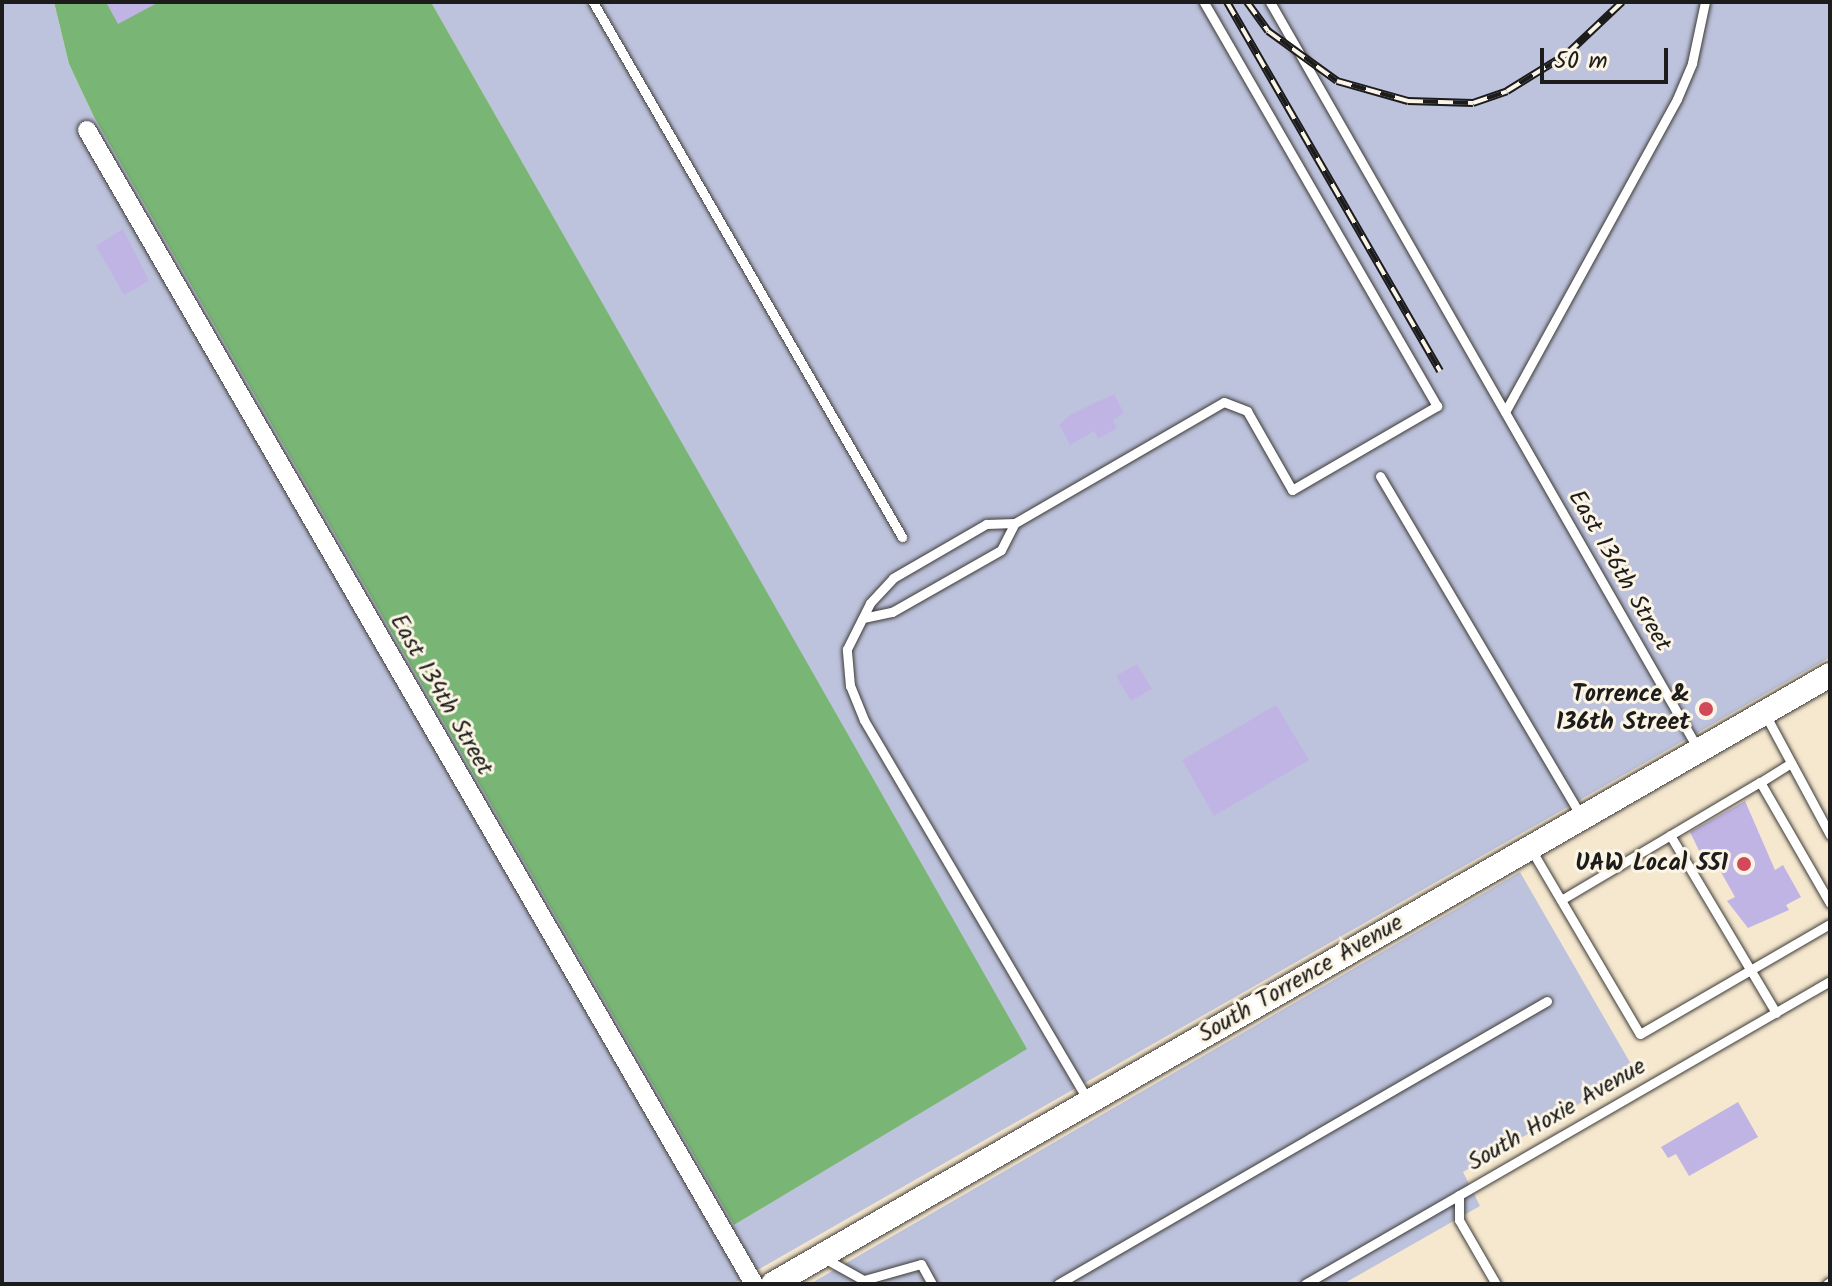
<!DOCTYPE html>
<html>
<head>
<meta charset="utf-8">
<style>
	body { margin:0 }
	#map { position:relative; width:1832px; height:1286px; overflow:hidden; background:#f6e8cf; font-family:Kalam,sans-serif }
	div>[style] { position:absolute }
	.industrial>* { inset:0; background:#bec3dd }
	.forest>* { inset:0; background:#79b676 }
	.building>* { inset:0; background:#c0b4e4 }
	.roads { filter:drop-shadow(0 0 2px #3d3b37) drop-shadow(0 0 2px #3d3b37) }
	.service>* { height:9px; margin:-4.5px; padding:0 4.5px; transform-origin:4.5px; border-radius:4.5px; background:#fff }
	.minor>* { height:18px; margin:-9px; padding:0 9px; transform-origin:9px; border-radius:9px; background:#fff }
	.secondary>* { height:24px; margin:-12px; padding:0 12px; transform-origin:12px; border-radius:12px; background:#fff }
	.rail>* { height:8px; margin-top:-4px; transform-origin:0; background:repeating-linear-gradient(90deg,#fcf5e5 0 15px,#1c1c1c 0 30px); box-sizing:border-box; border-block:2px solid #1c1c1c }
	.dots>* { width:22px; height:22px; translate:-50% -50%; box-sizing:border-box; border:4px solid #fcf5e5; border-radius:50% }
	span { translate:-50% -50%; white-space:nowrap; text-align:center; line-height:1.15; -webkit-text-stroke:6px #fcf5e5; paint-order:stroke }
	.street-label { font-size:24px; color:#1c1c1c }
	.poi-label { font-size:24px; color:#1c1c1c; font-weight:700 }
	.right { translate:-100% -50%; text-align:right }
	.frame { position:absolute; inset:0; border:4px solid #1c1c1c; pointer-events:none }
	.scale { position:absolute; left:1540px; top:48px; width:128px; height:36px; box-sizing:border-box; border:4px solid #1c1c1c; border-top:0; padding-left:10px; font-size:24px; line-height:28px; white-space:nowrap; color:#1c1c1c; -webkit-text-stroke:6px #fcf5e5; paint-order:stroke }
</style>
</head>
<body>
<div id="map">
	<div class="industrial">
		<div style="clip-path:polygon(2px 2px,54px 2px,69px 64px,94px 117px,734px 1225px,1026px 1049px,431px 2px,1830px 2px,1830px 657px,733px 1284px,2px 1284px)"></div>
		<div style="clip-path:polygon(1520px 872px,1635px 1071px,1463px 1172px,1480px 1206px,1343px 1284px,810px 1284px)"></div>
	</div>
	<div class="forest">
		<div style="clip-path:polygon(54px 2px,431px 2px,1027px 1049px,734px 1225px,94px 117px,69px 64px)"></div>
	</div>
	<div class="building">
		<div style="clip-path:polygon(106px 2px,159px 2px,118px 24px)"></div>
		<div style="clip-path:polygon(123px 229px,149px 281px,124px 295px,96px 246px)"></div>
		<div style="clip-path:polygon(1114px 394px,1124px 413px,1113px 420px,1117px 428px,1098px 439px,1094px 431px,1070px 445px,1059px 425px,1071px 414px)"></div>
		<div style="clip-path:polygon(1137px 664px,1152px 689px,1131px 701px,1116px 676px)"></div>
		<div style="clip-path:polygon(1276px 705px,1309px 760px,1214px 816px,1182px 760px)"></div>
		<div style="clip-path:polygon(1745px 801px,1775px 870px,1783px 865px,1801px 897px,1786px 905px,1789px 910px,1748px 928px,1727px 901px,1735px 897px,1713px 858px,1705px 863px,1690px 832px)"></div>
		<div style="clip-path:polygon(1738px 1102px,1758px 1137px,1689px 1176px,1676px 1154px,1668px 1158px,1661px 1147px)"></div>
	</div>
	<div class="roads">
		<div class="service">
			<div style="left:593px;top:2px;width:618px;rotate:59.99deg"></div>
			<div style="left:1270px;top:2px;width:861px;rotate:60.19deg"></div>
			<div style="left:1505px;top:412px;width:357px;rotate:-61.2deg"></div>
			<div style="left:1677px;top:99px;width:39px;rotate:-67deg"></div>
			<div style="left:1692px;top:63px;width:62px;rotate:-78deg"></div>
			<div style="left:1380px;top:476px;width:397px;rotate:59.4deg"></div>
			<div style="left:863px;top:618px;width:30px;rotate:-12deg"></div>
			<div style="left:892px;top:612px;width:125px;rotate:-29.6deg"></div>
			<div style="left:1001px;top:550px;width:30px;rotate:-63deg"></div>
			<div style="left:1766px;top:716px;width:135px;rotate:61.7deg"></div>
			<div style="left:1791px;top:763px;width:36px;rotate:148deg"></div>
			<div style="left:1760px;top:782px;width:140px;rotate:60deg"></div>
			<div style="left:1670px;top:835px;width:207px;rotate:59.2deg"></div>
			<div style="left:1532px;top:851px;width:212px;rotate:59.5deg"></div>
			<div style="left:1640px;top:1034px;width:220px;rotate:-30.1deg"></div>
			<div style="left:1561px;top:900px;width:231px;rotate:-30.7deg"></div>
			<div style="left:1089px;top:1102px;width:443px;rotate:-120.5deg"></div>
			<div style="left:864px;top:720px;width:37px;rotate:-112deg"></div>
			<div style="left:850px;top:686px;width:37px;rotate:-95deg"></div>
			<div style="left:847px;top:649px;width:51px;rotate:-63.4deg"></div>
			<div style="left:870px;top:603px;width:34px;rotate:-47deg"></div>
			<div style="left:893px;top:578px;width:108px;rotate:-30.1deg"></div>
			<div style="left:986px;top:524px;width:29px;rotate:-2deg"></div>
			<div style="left:1015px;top:523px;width:241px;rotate:-30.1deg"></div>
			<div style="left:1224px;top:402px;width:25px;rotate:21deg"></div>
			<div style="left:1247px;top:411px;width:91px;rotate:60.3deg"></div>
			<div style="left:1292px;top:490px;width:168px;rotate:-30.1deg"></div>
			<div style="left:1437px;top:406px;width:466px;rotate:-120deg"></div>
			<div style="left:1459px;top:1195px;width:25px;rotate:90deg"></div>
			<div style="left:1459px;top:1220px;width:74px;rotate:60deg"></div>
			<div style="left:824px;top:1258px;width:49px;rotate:29.2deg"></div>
			<div style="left:864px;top:1280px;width:59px;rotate:-15.7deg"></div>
			<div style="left:921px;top:1264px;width:23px;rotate:61deg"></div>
			<div style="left:1058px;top:1284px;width:565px;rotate:-30.06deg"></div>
			<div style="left:1305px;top:1284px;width:606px;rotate:-29.99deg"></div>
			<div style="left:1827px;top:1284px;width:4px;rotate:-34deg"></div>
		</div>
		<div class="minor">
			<div style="left:87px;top:130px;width:1333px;rotate:59.97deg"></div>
		</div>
		<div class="secondary">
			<div style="left:773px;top:1284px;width:1220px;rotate:-29.95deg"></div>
		</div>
	</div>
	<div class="rail">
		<div style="left:1227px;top:2px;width:426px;rotate:60deg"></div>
		<div style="left:1247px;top:2px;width:36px;rotate:54deg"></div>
		<div style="left:1268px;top:31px;width:85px;rotate:35.9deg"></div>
		<div style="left:1337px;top:81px;width:74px;rotate:15.7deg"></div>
		<div style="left:1408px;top:101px;width:65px;rotate:1.8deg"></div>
		<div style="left:1473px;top:103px;width:36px;rotate:-19deg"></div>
		<div style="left:1507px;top:91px;width:70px;rotate:-31.7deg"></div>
		<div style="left:1567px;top:54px;width:76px;rotate:-43.4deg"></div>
	</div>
	<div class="dots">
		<div style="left:1706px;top:709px;background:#d1495b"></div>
		<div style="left:1744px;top:864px;background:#d1495b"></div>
	</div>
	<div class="street-label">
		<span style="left:1619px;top:571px;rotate:60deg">East 136th Street</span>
		<span style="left:441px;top:695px;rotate:60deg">East 134th Street</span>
		<span style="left:1301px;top:979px;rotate:-30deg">South Torrence Avenue</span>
		<span style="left:1557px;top:1115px;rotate:-30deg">South Hoxie Avenue</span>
	</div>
	<div class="poi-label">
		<span class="right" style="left:1690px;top:709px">Torrence &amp;<br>136th Street</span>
		<span class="right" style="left:1728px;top:864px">UAW Local 551</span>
	</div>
	<div class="frame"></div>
	<div class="scale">50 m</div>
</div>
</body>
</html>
